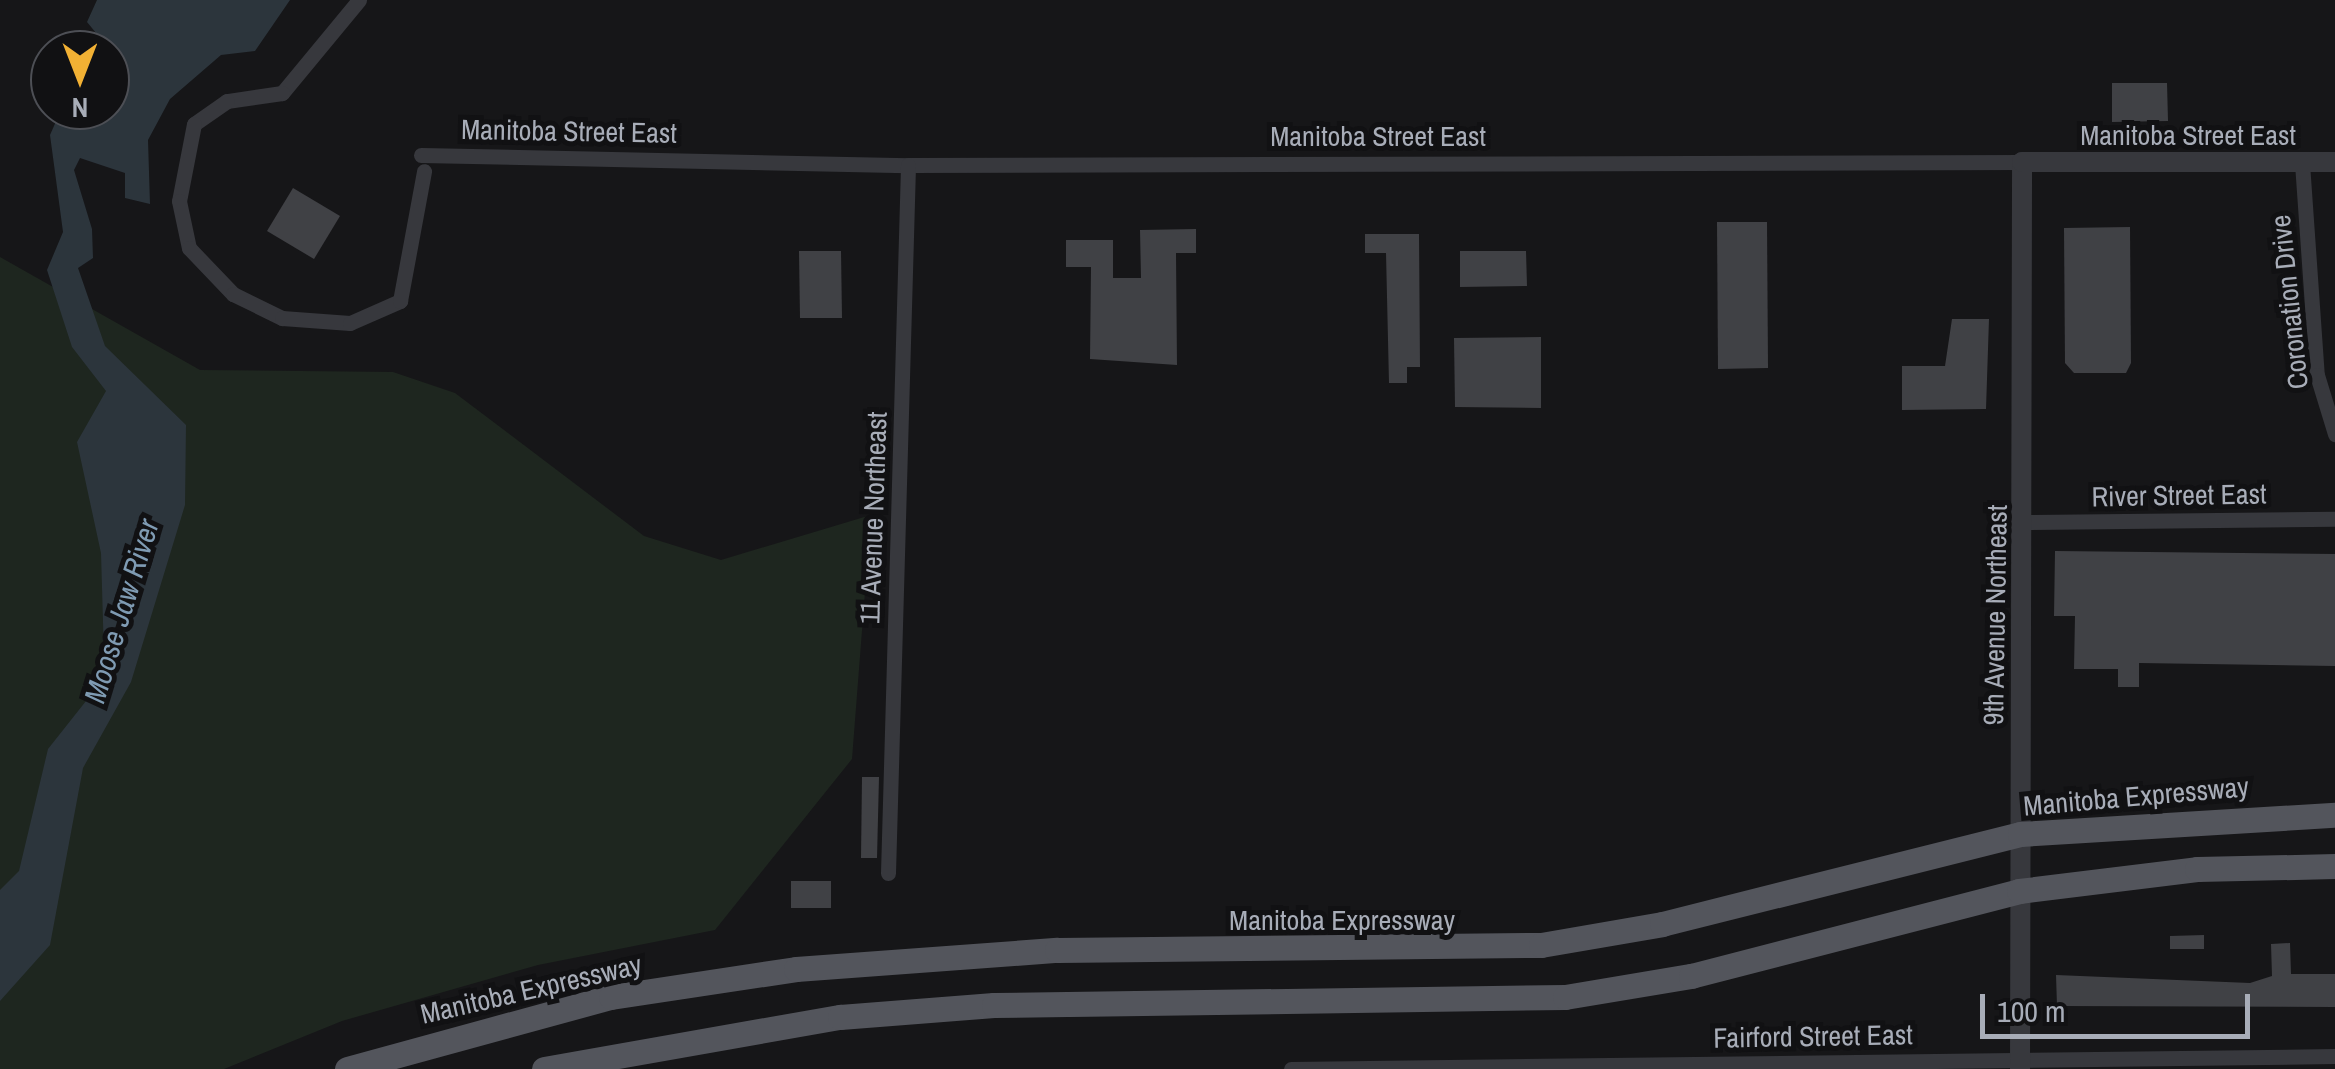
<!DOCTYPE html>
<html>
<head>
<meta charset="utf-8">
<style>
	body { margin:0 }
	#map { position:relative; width:2335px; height:1069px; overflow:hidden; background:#161618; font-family:"Archivo Narrow",sans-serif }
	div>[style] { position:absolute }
	.green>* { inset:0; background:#1e261f }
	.water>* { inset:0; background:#2c353c }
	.building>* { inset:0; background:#404145 }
	.minor>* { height:15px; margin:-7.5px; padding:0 7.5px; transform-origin:7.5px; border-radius:7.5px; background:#37383d }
	.tertiary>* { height:20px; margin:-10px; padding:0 10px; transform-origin:10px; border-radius:10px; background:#37383d }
	.primary>* { height:25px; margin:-12.5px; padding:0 12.5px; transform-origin:12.5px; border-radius:12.5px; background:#53555c }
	span { translate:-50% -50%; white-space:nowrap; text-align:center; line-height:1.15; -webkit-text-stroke:10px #111113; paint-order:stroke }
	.street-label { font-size:28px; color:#a8adb8 }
	.water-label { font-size:30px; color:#7f9bb3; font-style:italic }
	.north { position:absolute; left:30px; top:30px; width:100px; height:100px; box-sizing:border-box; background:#111113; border:2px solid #4d4f55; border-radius:50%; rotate:180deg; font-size:28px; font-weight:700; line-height:40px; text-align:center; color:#a8adb8 }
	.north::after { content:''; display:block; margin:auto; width:35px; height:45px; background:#f2b134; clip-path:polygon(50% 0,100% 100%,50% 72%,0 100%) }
	.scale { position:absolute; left:1980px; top:994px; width:270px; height:45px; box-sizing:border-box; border:5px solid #a8adb8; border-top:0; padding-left:12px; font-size:30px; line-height:35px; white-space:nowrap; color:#a8adb8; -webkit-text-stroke:8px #111113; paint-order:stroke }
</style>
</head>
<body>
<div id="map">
	<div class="green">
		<div style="clip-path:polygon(0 257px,200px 370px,393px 372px,455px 393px,644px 536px,721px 560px,871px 515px,852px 759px,715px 930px,538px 965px,342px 1021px,224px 1069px,0 1069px)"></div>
	</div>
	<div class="water">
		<div style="clip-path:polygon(97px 0,290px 0,255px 51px,221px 55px,170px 99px,148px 140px,150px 204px,125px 198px,125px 173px,80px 158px,74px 170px,92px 229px,93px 258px,78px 268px,105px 346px,186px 425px,185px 505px,131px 682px,83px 768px,50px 945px,0 1001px,0 890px,19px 871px,48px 749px,86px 701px,104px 656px,101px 553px,77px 442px,106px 391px,72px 347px,47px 270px,63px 232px,50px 135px,61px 110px,110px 110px,110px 50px,87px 22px)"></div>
	</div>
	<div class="building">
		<div style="clip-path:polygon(2112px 83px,2167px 83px,2168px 121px,2112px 122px)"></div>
		<div style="clip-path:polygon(293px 188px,340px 216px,314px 259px,267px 231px)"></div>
		<div style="clip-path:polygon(1717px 222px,1767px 222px,1768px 368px,1718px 369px)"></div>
		<div style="clip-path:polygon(2130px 227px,2131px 363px,2126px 373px,2074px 373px,2065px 363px,2064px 228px)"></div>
		<div style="clip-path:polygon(1196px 229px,1196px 253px,1176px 253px,1177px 365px,1090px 359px,1091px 267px,1066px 267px,1066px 240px,1113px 240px,1113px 278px,1141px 278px,1140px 230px)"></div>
		<div style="clip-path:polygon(1365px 234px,1419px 234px,1420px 367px,1407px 367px,1407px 383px,1389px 383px,1386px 253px,1365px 253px)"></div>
		<div style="clip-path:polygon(799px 251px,841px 251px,842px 318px,800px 318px)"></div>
		<div style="clip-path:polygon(1460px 251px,1526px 251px,1527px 286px,1460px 287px)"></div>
		<div style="clip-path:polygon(1952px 319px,1989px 319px,1986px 409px,1902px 410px,1902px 366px,1945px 366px)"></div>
		<div style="clip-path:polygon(1541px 337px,1541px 408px,1455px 407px,1454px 338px)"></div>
		<div style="clip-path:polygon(2055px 551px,2335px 554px,2335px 666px,2139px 663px,2139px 687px,2118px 687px,2118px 669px,2074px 669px,2075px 616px,2054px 616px)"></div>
		<div style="clip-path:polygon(862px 777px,879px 777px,877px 858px,861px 858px)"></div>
		<div style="clip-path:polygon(791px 881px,831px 881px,831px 908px,791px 908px)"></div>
		<div style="clip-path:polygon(2204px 935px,2204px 949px,2170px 949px,2170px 936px)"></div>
		<div style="clip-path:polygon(2290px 943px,2291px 974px,2335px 974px,2335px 1007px,2057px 1006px,2056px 975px,2250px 983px,2272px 976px,2271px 944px)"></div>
	</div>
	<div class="minor">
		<div style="left:359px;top:0;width:121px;rotate:129.6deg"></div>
		<div style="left:282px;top:93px;width:56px;rotate:171.7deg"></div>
		<div style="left:227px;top:101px;width:40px;rotate:145.1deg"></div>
		<div style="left:194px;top:124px;width:78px;rotate:101deg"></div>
		<div style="left:179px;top:201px;width:48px;rotate:78deg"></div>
		<div style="left:189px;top:248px;width:64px;rotate:46.3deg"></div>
		<div style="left:233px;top:294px;width:55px;rotate:26.1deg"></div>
		<div style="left:282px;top:318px;width:68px;rotate:4.2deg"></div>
		<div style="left:350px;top:323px;width:55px;rotate:-23.7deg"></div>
		<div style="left:400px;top:301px;width:132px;rotate:-79.5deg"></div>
		<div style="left:421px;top:155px;width:487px;rotate:1.2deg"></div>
		<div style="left:908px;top:165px;width:1114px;rotate:-0.15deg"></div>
		<div style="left:2302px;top:163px;width:213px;rotate:86deg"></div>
		<div style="left:2317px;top:375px;width:62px;rotate:73deg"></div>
		<div style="left:2024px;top:522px;width:311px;rotate:-0.6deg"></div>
		<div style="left:888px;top:873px;width:708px;rotate:-88.38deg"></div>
		<div style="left:1291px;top:1069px;width:1044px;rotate:-0.71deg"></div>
	</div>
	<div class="tertiary">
		<div style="left:2020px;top:1069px;width:907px;rotate:-89.87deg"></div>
		<div style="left:2022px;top:162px;width:313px"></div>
	</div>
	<div class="primary">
		<div style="left:347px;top:1069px;width:274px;rotate:-15.3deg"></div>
		<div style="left:611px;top:997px;width:187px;rotate:-8.6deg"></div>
		<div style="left:796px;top:969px;width:262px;rotate:-4.2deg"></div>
		<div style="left:1057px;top:950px;width:484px;rotate:-0.6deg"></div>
		<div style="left:1541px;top:945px;width:123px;rotate:-9.8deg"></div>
		<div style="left:1662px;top:924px;width:369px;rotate:-14.1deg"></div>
		<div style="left:2020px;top:834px;width:316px;rotate:-3.5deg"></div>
		<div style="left:544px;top:1069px;width:301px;rotate:-10deg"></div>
		<div style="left:840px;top:1017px;width:154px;rotate:-4.5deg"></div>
		<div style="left:994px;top:1005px;width:571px;rotate:-0.8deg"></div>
		<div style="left:1565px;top:997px;width:128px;rotate:-9.5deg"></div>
		<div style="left:1691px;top:976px;width:339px;rotate:-14.5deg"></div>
		<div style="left:2019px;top:891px;width:179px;rotate:-7deg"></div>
		<div style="left:2197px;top:869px;width:138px;rotate:-1.2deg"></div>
	</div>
	<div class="street-label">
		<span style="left:569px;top:131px;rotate:1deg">Manitoba Street East</span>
		<span style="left:2188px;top:135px">Manitoba Street East</span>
		<span style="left:1378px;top:136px">Manitoba Street East</span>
		<span style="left:2289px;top:302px;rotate:-96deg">Coronation Drive</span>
		<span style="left:2179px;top:495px;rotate:-1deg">River Street East</span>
		<span style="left:873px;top:518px;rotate:-88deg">11 Avenue Northeast</span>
		<span style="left:1995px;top:615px;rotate:-89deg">9th Avenue Northeast</span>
		<span style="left:2136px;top:796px;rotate:-5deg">Manitoba Expressway</span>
		<span style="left:1342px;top:920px">Manitoba Expressway</span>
		<span style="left:531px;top:989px;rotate:-13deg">Manitoba Expressway</span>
		<span style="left:1813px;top:1036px;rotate:-1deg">Fairford Street East</span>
	</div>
	<div class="water-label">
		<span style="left:121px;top:611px;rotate:-73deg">Moose Jaw River</span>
	</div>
	<div class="north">N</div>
	<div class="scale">100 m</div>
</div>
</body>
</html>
